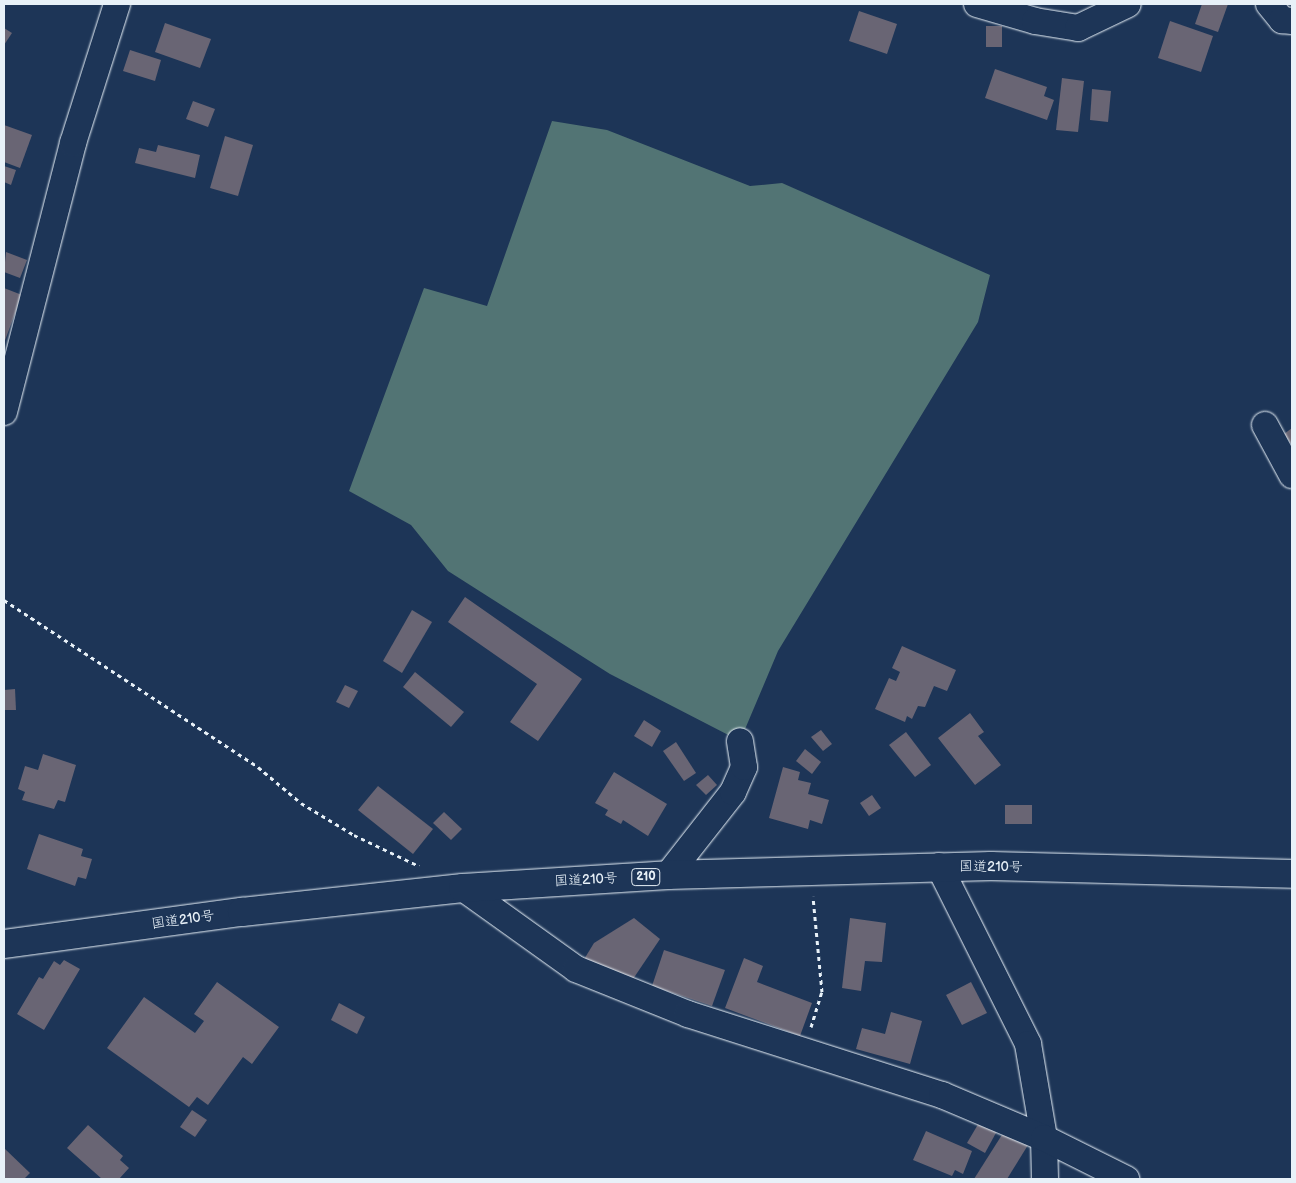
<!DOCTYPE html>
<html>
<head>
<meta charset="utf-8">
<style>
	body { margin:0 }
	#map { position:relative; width:1296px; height:1183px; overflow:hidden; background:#1d3557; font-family:"Balsamiq Sans","Klee One",sans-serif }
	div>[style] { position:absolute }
	.green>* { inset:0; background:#527474 }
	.building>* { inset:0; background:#696574 }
	.path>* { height:3px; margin-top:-1.5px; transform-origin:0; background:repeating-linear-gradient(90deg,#e8f1f8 0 4px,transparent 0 8px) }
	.roads { filter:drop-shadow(0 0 1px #e8f1f8) drop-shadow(0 0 1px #e8f1f8) }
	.street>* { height:26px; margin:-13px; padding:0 13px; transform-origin:13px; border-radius:13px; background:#1d3557 }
	.highway>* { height:28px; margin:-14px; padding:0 14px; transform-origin:14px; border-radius:14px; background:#1d3557 }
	span { translate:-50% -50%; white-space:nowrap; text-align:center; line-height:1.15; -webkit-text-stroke:4px #1d3557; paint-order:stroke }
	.shield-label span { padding:1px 4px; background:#1d3557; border:1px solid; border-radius:4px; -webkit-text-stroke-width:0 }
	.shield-label { font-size:12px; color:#e8f1f8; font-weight:700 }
	.street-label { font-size:14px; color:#e8f1f8 }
	.frame { position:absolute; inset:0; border:5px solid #e8f1f8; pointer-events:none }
</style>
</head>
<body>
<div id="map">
	<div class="green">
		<div style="clip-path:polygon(552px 121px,607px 130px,750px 186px,782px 183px,990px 275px,978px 322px,778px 651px,740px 741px,610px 674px,448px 571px,411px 525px,349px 491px,424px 288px,487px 306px)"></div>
	</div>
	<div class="building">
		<div style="clip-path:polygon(1202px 4px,1228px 4px,1218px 32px,1195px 24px)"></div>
		<div style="clip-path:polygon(859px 11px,897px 24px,887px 54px,849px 41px)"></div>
		<div style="clip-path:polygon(1170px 21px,1213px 36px,1201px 72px,1158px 58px)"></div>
		<div style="clip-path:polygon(165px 23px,211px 39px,200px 68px,155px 52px)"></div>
		<div style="clip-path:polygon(986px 26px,1002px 26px,1002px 47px,986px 47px)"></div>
		<div style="clip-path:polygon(4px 28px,12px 33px,4px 45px)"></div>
		<div style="clip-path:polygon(130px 50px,161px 60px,155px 81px,123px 71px)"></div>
		<div style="clip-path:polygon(995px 69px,1047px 87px,1044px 96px,1054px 100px,1047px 120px,985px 98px)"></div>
		<div style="clip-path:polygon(1062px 78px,1084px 81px,1078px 132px,1056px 130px)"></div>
		<div style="clip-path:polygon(1092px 89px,1111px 91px,1108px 122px,1090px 120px)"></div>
		<div style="clip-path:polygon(193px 101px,215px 109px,208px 127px,186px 119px)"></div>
		<div style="clip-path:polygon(4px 125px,32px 135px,20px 168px,4px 162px)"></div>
		<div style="clip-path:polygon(225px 136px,253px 145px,238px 196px,210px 188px)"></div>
		<div style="clip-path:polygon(158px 145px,200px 155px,195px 178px,135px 163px,139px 148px,156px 152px)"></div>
		<div style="clip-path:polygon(4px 166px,16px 170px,11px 185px,4px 182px)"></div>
		<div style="clip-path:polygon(6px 252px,27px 260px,20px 278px,4px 272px)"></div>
		<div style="clip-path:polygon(4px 288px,22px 295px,4px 343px)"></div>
		<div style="clip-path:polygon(1292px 428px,1292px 445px,1284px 434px)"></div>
		<div style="clip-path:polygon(465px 597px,582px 679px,538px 741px,510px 722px,537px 684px,448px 622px)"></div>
		<div style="clip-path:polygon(412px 610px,432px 622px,402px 673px,383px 661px)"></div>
		<div style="clip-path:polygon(902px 646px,956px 670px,947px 691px,934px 686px,925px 707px,918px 706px,912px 719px,907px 716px,905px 722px,875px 709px,889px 678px,896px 681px,900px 672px,892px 668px)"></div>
		<div style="clip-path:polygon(415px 672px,464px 712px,451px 727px,403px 687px)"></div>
		<div style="clip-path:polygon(345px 685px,358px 691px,349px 708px,336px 702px)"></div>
		<div style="clip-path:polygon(15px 689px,16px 710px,4px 710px,4px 690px)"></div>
		<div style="clip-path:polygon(970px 713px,984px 732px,978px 736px,1001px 765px,975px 785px,938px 738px)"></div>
		<div style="clip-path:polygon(644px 720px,661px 731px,652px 747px,634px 736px)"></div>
		<div style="clip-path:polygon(821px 730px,832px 744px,823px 751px,811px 737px)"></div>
		<div style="clip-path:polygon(906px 732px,931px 765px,915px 777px,889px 745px)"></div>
		<div style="clip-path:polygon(676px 742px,696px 773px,684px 781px,663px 751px)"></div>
		<div style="clip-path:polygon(805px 749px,821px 762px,812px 774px,796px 761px)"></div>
		<div style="clip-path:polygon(43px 754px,76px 765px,65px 802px,58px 800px,54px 809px,22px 800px,25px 792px,18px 789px,25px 766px,38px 770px)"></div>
		<div style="clip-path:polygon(783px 767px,800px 772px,798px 780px,811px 783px,808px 794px,829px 800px,822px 824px,810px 820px,808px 829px,769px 818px)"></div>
		<div style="clip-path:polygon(614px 772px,667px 804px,648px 836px,623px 820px,621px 824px,605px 815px,608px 810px,595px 803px)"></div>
		<div style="clip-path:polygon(708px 775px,717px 785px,706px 795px,696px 785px)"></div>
		<div style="clip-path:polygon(378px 786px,433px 829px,413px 854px,358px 810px)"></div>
		<div style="clip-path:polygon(872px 795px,881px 808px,869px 816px,860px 803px)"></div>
		<div style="clip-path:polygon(1005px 805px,1032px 805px,1032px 824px,1005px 824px)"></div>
		<div style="clip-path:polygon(444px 812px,462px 829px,451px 840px,433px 823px)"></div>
		<div style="clip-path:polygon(39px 834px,83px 849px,81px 856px,92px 859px,86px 879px,78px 877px,75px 886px,27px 869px)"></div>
		<div style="clip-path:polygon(634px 918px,660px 939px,631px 982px,583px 961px,594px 943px)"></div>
		<div style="clip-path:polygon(850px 918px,886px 923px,882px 962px,865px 961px,861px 991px,842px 988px)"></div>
		<div style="clip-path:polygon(664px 950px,725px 970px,712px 1006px,652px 986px)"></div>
		<div style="clip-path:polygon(744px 958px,763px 966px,757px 982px,812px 1003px,800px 1036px,725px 1008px)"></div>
		<div style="clip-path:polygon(64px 960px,80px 969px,44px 1030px,17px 1014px,39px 977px,43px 979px,54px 961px,60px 965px)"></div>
		<div style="clip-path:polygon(217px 982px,279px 1027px,252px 1064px,243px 1057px,208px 1105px,197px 1097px,189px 1107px,107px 1048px,144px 997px,195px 1033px,204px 1021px,194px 1014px)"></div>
		<div style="clip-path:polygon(971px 982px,987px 1013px,962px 1025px,946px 995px)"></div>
		<div style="clip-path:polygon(339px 1003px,365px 1017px,357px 1034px,331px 1020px)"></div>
		<div style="clip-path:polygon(891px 1012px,922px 1021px,910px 1064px,856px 1049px,862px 1028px,885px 1034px)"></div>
		<div style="clip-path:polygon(192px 1110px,207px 1120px,195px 1137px,180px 1127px)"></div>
		<div style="clip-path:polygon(980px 1121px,997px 1131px,985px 1153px,967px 1143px)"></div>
		<div style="clip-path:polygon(88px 1125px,123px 1156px,120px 1160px,129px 1168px,119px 1179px,102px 1179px,67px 1148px)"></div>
		<div style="clip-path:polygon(1005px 1130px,1028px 1145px,1007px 1179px,974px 1179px)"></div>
		<div style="clip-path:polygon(926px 1131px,972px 1151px,963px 1174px,955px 1170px,952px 1176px,913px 1160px)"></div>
		<div style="clip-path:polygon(4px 1148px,30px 1173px,24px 1179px,4px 1179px)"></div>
	</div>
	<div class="path">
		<div style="left:4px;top:600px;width:304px;rotate:33.3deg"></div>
		<div style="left:258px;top:767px;width:56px;rotate:39.9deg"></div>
		<div style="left:301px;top:803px;width:62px;rotate:31.1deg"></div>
		<div style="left:354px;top:835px;width:72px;rotate:25.5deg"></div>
		<div style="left:811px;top:1027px;width:37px;rotate:-73deg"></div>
		<div style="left:822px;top:992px;width:96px;rotate:-95.4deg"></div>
	</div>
	<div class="roads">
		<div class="street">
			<div style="left:977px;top:4px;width:60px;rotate:16.3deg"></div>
			<div style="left:1035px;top:21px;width:44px;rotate:9.2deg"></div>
			<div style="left:1078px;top:28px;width:55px;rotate:-25.6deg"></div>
			<div style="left:1269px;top:4px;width:21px;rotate:51deg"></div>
			<div style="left:1282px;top:20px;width:10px;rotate:6deg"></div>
			<div style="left:4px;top:412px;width:278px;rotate:-75.6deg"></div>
			<div style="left:73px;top:143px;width:146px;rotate:-72.4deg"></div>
			<div style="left:1265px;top:425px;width:57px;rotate:61.6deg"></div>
			<div style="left:939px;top:866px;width:199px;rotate:63.4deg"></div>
			<div style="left:1028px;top:1044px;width:95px;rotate:80.3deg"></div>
			<div style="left:1044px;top:1138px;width:41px;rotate:88.6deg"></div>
			<div style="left:668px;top:875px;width:105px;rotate:-51.9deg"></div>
			<div style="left:733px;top:792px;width:27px;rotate:-66deg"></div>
			<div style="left:744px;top:767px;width:26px;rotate:-99deg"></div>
			<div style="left:463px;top:888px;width:139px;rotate:35.6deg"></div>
			<div style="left:576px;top:969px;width:121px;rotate:21.9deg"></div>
			<div style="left:688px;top:1014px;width:267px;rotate:17.7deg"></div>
			<div style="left:942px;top:1095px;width:111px;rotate:22.9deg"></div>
			<div style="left:1044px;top:1138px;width:92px;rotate:26.6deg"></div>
		</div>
		<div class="highway">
			<div style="left:4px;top:944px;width:240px;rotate:-7.7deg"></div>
			<div style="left:242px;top:912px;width:222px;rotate:-6.2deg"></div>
			<div style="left:463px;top:888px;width:205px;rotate:-3.6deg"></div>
			<div style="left:668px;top:875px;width:323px;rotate:-1.6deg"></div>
			<div style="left:991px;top:866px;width:301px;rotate:1.5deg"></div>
		</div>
	</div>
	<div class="shield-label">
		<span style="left:646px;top:877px">210</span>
	</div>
	<div class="street-label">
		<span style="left:991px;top:867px;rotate:1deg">国道210号</span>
		<span style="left:586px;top:880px;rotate:-3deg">国道210号</span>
		<span style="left:183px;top:920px;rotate:-8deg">国道210号</span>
	</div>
	<div class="frame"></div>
</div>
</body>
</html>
